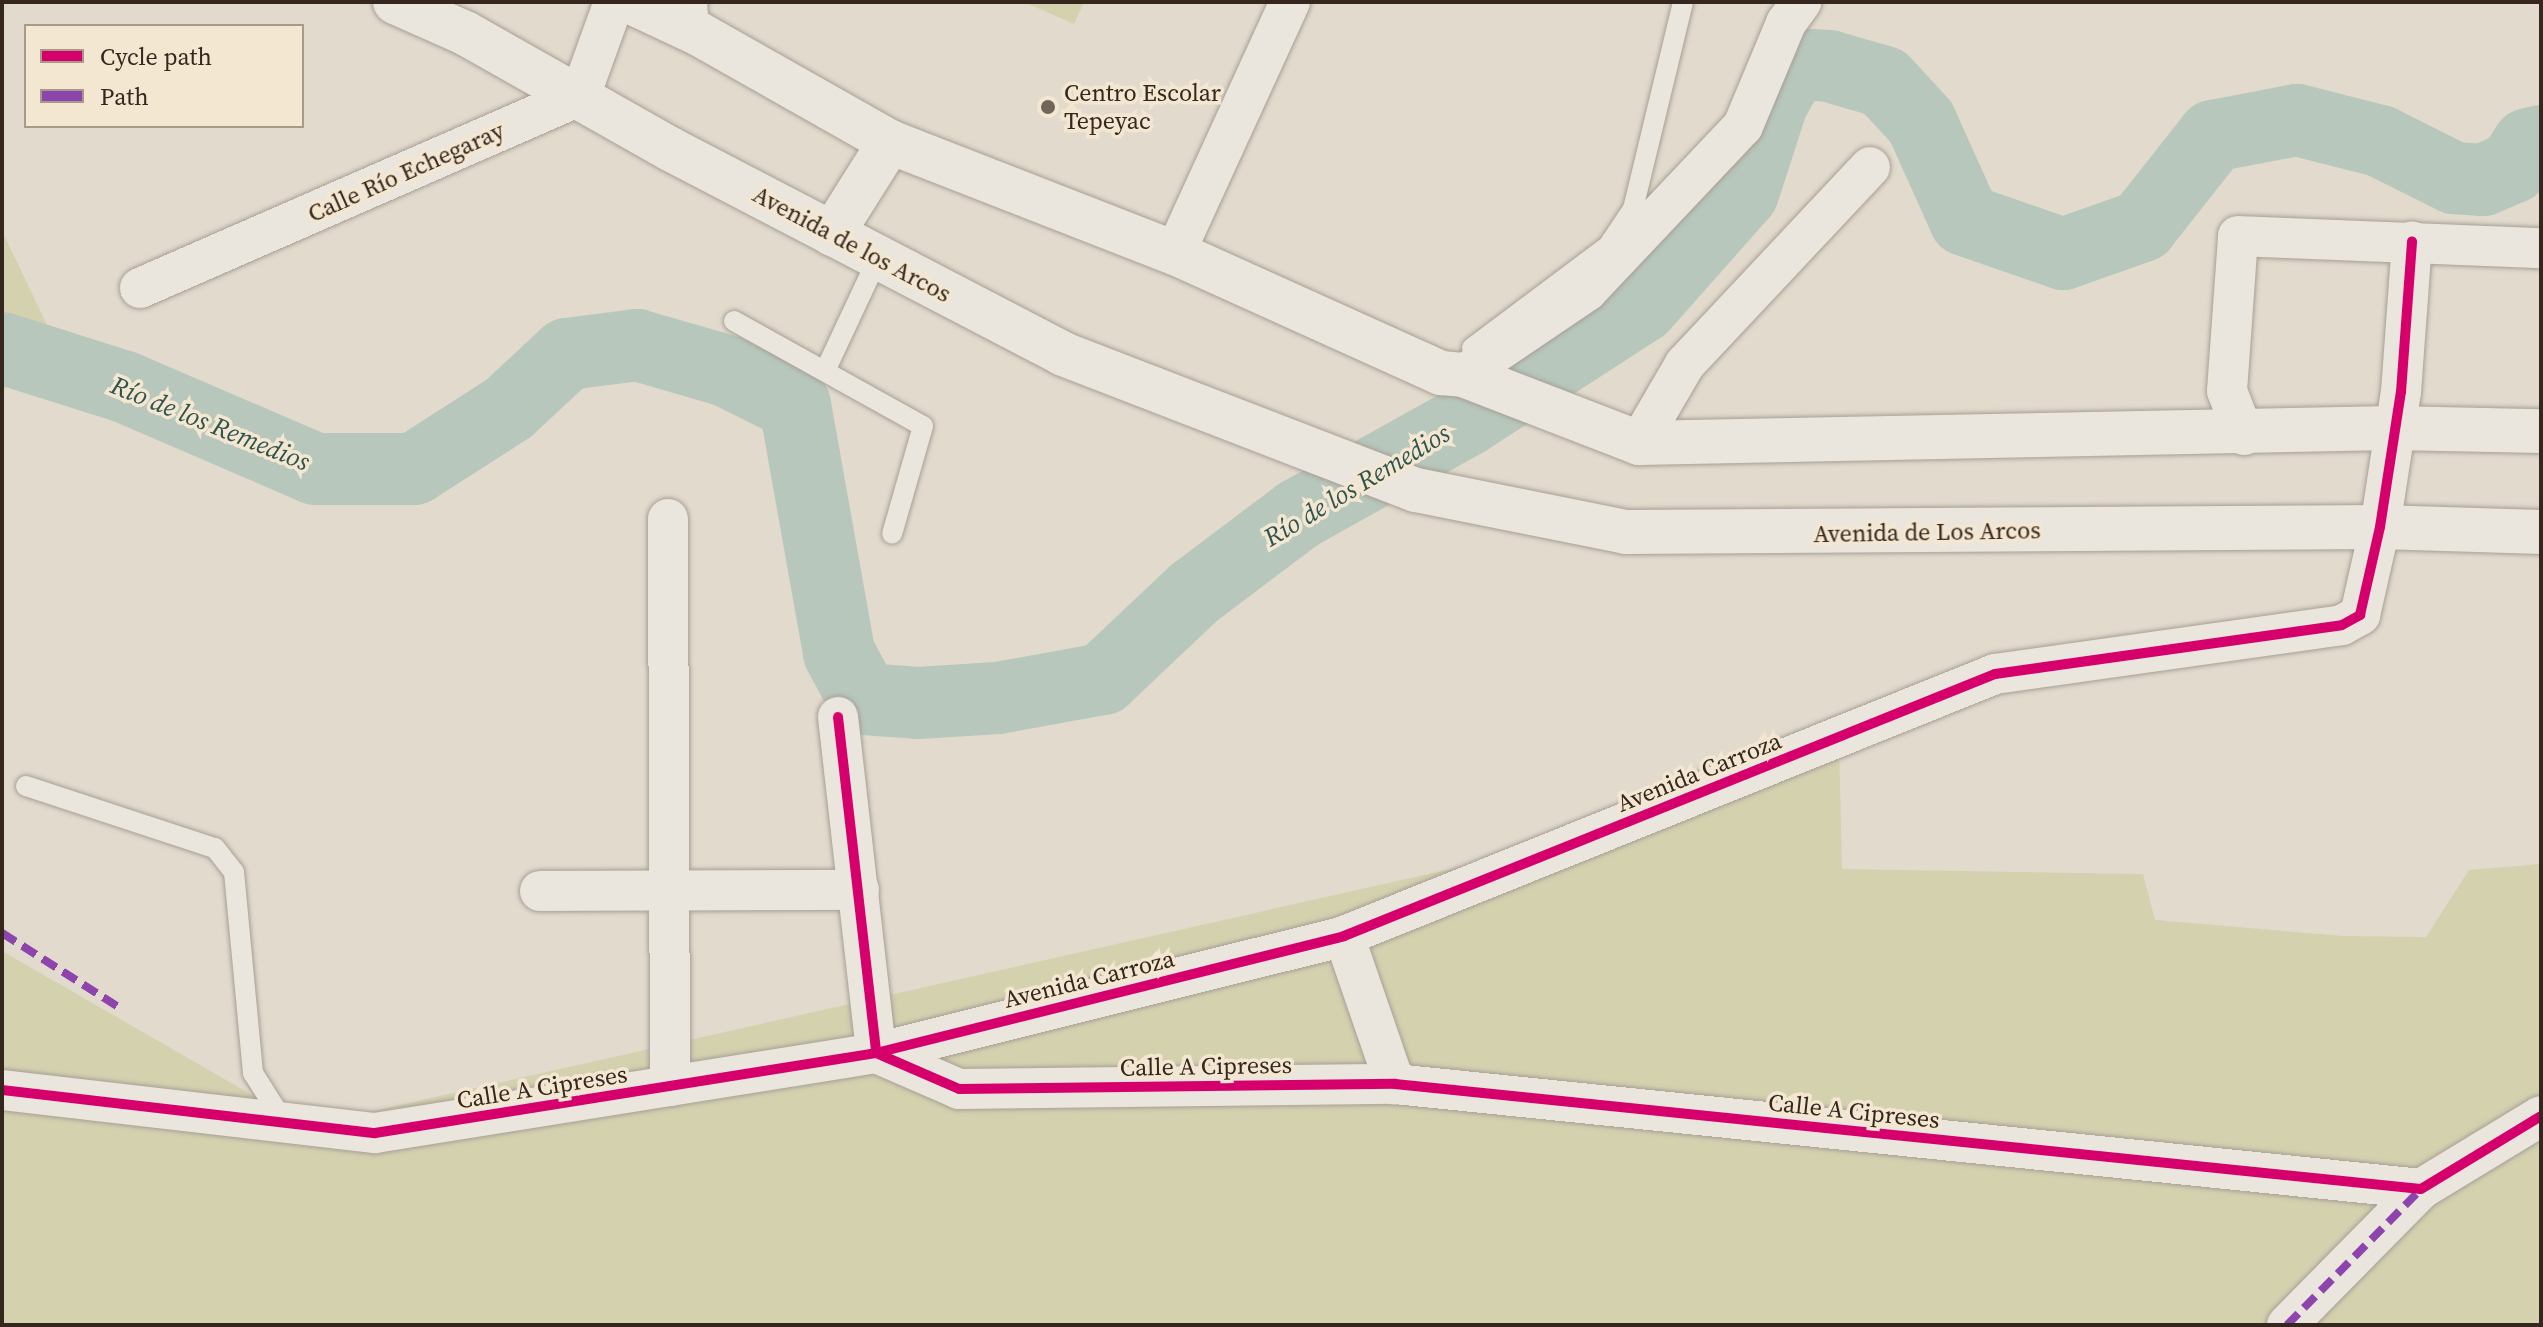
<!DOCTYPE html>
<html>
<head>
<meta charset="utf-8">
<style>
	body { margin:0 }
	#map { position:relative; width:2543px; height:1327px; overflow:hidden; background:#e2dacc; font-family:"Source Serif 4",serif }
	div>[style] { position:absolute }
	.green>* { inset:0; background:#d4d1af }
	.river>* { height:72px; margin:-36px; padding:0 36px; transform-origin:36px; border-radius:36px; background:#b7c7bc }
	.roads { filter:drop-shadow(0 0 2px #a79f95) drop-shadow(0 0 2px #a79f95) }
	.lane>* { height:20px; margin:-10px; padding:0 10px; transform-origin:10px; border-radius:10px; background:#eae5dd }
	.street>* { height:40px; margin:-20px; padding:0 20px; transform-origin:20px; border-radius:20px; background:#eae5dd }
	.secondary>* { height:44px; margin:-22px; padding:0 22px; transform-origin:22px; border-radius:22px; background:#eae5dd }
	.quiet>* { height:8px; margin-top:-4px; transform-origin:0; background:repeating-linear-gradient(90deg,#8e44ad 0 16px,transparent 0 24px) }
	.cycleway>* { height:10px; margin:-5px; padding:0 5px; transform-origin:5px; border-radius:5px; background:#d6006c }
	.dots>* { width:22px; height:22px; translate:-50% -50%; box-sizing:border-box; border:4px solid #f4e7d1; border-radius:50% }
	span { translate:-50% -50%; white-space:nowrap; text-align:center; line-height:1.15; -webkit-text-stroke:7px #f4e7d1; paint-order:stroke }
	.poi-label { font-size:24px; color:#35271e }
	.left { translate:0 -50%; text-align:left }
	.street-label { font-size:24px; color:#35271e }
	.water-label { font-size:26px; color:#2e544f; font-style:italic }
	.frame { position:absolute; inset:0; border:4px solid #35271e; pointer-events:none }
	.legend { position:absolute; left:24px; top:24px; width:280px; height:104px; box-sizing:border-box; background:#f4e7d1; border:2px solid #a89a89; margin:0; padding:10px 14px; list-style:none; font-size:24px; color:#35271e }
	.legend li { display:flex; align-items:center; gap:16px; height:40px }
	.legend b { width:40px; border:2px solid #a89a89 }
</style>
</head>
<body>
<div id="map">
	<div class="green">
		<div style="clip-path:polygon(1024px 2px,1084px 2px,1074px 24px)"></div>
		<div style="clip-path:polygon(2px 231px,52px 335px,2px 392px)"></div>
		<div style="clip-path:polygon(1839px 743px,1842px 869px,2143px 874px,2155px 920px,2343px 936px,2426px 937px,2469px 870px,2541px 864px,2541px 1325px,2px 1325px,2px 951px,306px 1126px,1473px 864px)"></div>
	</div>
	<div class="river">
		<div style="left:2px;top:348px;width:129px;rotate:17.6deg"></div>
		<div style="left:125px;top:387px;width:207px;rotate:23.3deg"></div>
		<div style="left:315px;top:469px;width:99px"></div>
		<div style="left:414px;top:469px;width:113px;rotate:-32.7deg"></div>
		<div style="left:509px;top:408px;width:79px;rotate:-43deg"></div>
		<div style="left:567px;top:354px;width:71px;rotate:-7.3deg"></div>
		<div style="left:637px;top:345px;width:94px;rotate:16.1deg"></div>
		<div style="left:727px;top:371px;width:76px;rotate:26.6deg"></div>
		<div style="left:795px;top:405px;width:252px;rotate:79.9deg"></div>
		<div style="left:839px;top:653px;width:52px;rotate:61.5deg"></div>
		<div style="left:864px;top:699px;width:54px;rotate:4.2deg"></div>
		<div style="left:918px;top:703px;width:80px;rotate:-3.6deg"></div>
		<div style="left:998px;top:698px;width:107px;rotate:-10.3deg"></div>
		<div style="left:1103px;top:679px;width:125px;rotate:-43.4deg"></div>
		<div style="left:1194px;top:593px;width:131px;rotate:-37deg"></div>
		<div style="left:1299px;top:514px;width:193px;rotate:-29.2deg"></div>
		<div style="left:1467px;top:420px;width:208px;rotate:-32.9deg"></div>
		<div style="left:1642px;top:307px;width:152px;rotate:-48.5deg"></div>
		<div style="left:1743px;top:193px;width:95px;rotate:-72.1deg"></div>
		<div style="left:1772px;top:103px;width:45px;rotate:-60.6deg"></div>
		<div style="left:1794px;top:64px;width:35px;rotate:3deg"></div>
		<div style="left:1829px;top:66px;width:57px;rotate:16.2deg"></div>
		<div style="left:1884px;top:82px;width:54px;rotate:47.2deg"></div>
		<div style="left:1921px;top:122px;width:107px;rotate:65.8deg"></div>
		<div style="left:1965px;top:220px;width:104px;rotate:19.1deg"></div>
		<div style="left:2063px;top:254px;width:84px;rotate:-19.5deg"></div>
		<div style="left:2142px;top:226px;width:115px;rotate:-51.7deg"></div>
		<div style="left:2213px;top:136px;width:86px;rotate:-10.8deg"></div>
		<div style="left:2297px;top:120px;width:86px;rotate:14.2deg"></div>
		<div style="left:2380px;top:141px;width:83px;rotate:26.6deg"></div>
		<div style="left:2454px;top:178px;width:29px;rotate:4deg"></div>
		<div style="left:2483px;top:180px;width:33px;rotate:-23deg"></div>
		<div style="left:2513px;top:167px;width:27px;rotate:-57deg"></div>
		<div style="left:2528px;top:144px;width:13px;rotate:-13deg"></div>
	</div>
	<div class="roads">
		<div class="lane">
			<div style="left:697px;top:2px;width:32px;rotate:86deg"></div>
			<div style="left:734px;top:321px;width:216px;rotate:29.1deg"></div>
			<div style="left:923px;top:426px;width:112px;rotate:106deg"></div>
			<div style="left:1472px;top:348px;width:170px;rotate:-36.9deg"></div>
			<div style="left:1608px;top:246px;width:45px;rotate:-56deg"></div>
			<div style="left:1633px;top:209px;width:213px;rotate:-76.4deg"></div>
			<div style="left:826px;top:369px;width:123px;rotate:-64.9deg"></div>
			<div style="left:26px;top:786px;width:199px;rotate:18.2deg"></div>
			<div style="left:215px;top:848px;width:31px;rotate:52deg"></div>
			<div style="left:234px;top:872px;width:202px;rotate:84.6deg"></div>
			<div style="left:253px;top:1073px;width:58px;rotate:57.7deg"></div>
		</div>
		<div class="street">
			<div style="left:1175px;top:253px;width:276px;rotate:-65.4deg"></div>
			<div style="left:140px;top:288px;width:480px;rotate:-23.6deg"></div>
			<div style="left:580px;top:96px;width:100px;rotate:-70.1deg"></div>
			<div style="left:1463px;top:375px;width:150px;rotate:-34.1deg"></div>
			<div style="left:1587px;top:291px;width:227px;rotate:-46.6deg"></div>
			<div style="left:1743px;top:126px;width:112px;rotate:-67.3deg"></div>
			<div style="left:1786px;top:23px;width:26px;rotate:-54deg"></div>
			<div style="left:2244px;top:435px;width:47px;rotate:-111.1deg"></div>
			<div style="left:2227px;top:391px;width:155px;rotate:-85.9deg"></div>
			<div style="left:2238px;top:236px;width:303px;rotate:2.3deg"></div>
			<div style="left:1639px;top:443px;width:91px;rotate:-59.8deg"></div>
			<div style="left:1685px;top:364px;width:270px;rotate:-46.8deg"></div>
			<div style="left:668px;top:519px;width:567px;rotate:89.8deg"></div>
			<div style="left:838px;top:717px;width:338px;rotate:83.5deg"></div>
			<div style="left:876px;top:1053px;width:482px;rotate:-14deg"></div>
			<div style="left:1344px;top:936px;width:702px;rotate:-21.92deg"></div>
			<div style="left:1995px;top:674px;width:350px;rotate:-8deg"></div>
			<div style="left:2342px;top:625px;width:21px;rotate:-29deg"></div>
			<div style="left:2360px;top:615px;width:90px;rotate:-77.2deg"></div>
			<div style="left:2380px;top:527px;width:137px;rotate:-81.2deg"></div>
			<div style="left:2401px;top:392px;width:151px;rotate:-85.8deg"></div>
			<div style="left:540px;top:891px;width:319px;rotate:-0.2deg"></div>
			<div style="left:1344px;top:936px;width:157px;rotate:71deg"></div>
			<div style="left:2px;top:1090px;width:375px;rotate:6.6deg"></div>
			<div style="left:375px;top:1133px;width:507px;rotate:-9.07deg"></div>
			<div style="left:876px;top:1053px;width:90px;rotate:23.4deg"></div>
			<div style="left:959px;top:1089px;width:436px;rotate:-0.7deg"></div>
			<div style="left:1395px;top:1084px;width:1031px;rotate:5.84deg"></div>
			<div style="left:2287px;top:1325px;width:191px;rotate:-45.4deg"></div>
			<div style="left:2421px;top:1189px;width:140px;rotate:-31.3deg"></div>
		</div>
		<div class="secondary">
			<div style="left:395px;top:2px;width:77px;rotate:23.9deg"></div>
			<div style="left:465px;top:33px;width:236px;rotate:29.5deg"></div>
			<div style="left:670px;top:149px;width:443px;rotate:27.5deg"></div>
			<div style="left:1063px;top:354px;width:378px;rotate:21.1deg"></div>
			<div style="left:1416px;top:490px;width:214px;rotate:11.3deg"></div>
			<div style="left:1626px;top:532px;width:754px;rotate:-0.38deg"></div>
			<div style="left:2380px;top:527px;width:161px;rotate:1.8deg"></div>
			<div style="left:631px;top:2px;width:75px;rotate:25.2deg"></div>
			<div style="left:699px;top:34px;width:219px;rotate:29.5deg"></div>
			<div style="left:890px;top:142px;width:306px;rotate:21.3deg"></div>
			<div style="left:1175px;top:253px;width:292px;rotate:24.3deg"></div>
			<div style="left:1441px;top:373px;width:22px;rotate:5deg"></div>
			<div style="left:1463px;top:375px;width:189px;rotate:21.1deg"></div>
			<div style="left:1639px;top:443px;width:753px;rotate:-1.14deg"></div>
			<div style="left:2392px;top:428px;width:149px;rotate:1.2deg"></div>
			<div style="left:832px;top:234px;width:109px;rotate:-57.8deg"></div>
		</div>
	</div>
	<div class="quiet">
		<div style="left:2px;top:933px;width:140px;rotate:32.4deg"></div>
		<div style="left:2287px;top:1325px;width:191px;rotate:-45.4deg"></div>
	</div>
	<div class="cycleway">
		<div style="left:838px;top:717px;width:338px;rotate:83.5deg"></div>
		<div style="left:876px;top:1053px;width:482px;rotate:-14deg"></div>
		<div style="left:1344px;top:936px;width:702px;rotate:-21.92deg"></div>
		<div style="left:1995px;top:674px;width:350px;rotate:-8deg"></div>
		<div style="left:2342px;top:625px;width:21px;rotate:-29deg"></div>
		<div style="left:2360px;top:615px;width:90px;rotate:-77.2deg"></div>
		<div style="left:2380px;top:527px;width:137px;rotate:-81.2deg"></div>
		<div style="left:2401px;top:392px;width:151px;rotate:-85.8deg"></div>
		<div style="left:2px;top:1090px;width:375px;rotate:6.6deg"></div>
		<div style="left:375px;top:1133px;width:507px;rotate:-9.07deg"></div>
		<div style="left:876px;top:1053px;width:90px;rotate:23.4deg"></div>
		<div style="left:959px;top:1089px;width:436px;rotate:-0.7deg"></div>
		<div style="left:1395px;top:1084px;width:1031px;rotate:5.84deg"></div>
		<div style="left:2421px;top:1189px;width:140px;rotate:-31.3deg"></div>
	</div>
	<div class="dots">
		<div style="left:1048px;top:107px;background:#72665b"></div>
	</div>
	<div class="poi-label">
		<span class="left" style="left:1064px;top:107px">Centro Escolar<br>Tepeyac</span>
	</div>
	<div class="street-label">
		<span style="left:406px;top:172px;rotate:-24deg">Calle Río Echegaray</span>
		<span style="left:852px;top:244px;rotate:28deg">Avenida de los Arcos</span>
		<span style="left:1927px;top:532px;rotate:-1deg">Avenida de Los Arcos</span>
		<span style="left:1699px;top:772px;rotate:-22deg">Avenida Carroza</span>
		<span style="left:1089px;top:979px;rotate:-14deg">Avenida Carroza</span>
		<span style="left:1206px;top:1066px;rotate:-1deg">Calle A Cipreses</span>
		<span style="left:542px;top:1087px;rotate:-9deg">Calle A Cipreses</span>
		<span style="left:1854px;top:1111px;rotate:6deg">Calle A Cipreses</span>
	</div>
	<div class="water-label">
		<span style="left:210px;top:424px;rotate:22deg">Río de los Remedios</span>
		<span style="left:1357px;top:486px;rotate:-31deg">Río de los Remedios</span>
	</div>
	<div class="frame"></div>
	<ul class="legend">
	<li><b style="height:10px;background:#d6006c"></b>Cycle path</li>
	<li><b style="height:10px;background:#8e44ad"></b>Path</li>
	</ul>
</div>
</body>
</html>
